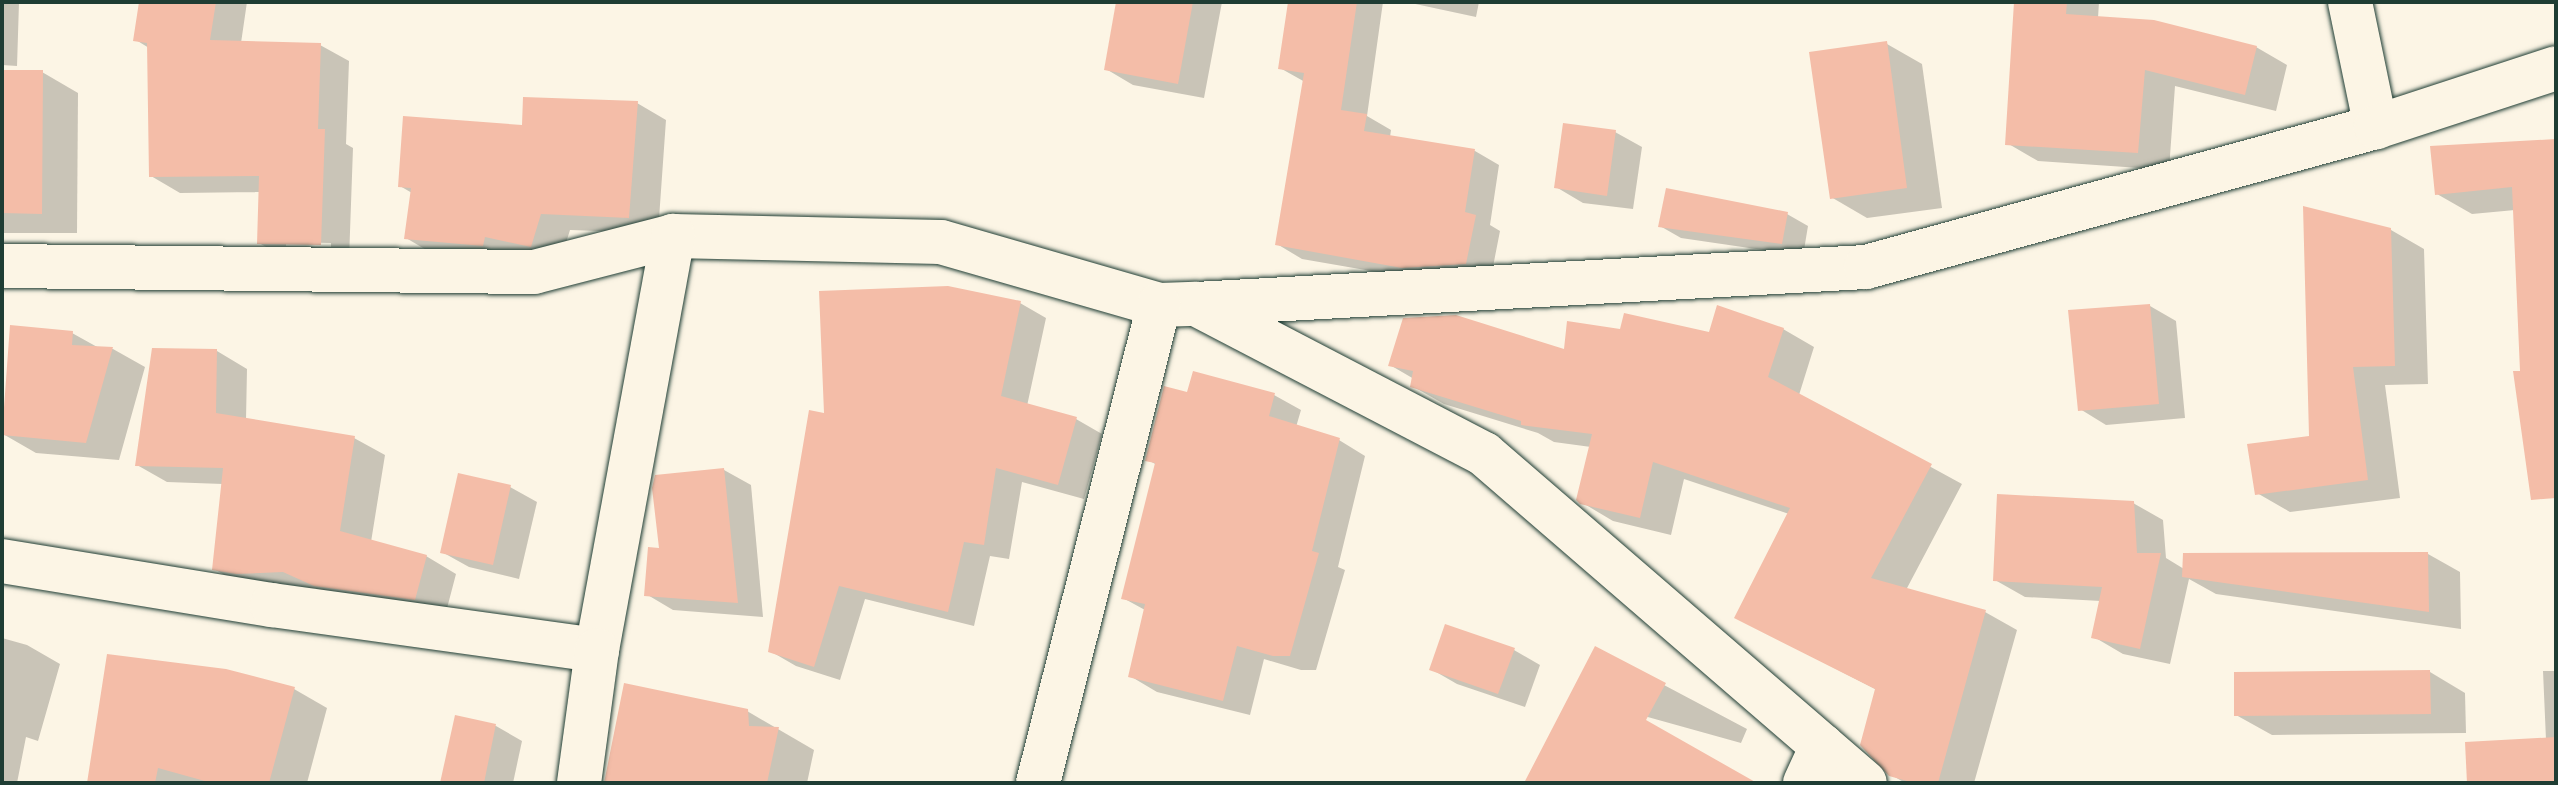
<!DOCTYPE html>
<html>
<head>
<meta charset="utf-8">
<style>
	body { margin:0 }
	#map { position:relative; width:2558px; height:785px; overflow:hidden; background:#fcf5e5; font-family:Delius,sans-serif }
	div>[style] { position:absolute }
	.shadow>* { inset:0; background:#0003 }
	.building>* { inset:0; background:#f4bda8 }
	.roads { filter:drop-shadow(0 0 2px #1f3d34) drop-shadow(0 0 2px #1f3d34) }
	.minor>* { height:44px; margin:-22px; padding:0 22px; transform-origin:22px; border-radius:22px; background:#fcf5e5 }
	span { translate:-50% -50%; white-space:nowrap; text-align:center; line-height:1.15; -webkit-text-stroke:7px #fcf5e5; paint-order:stroke }
	.frame { position:absolute; inset:0; border:4px solid #1f3d34; pointer-events:none }
</style>
</head>
<body>
<div id="map">
	<div class="shadow">
		<div style="clip-path:polygon(2px 2px,19px 2px,17px 66px,2px 65px)"></div>
		<div style="clip-path:polygon(evenodd,141px 2px,247px 2px,241px 43px,320px 45px,349px 61px,346px 144px,353px 148px,349px 260px,288px 259px,259px 243px,261px 192px,180px 193px,151px 176px,149px 48px,136px 40px,141px 2px,286px 242px,331px 243px,331px 247px,286px 246px,286px 242px)"></div>
		<div style="clip-path:polygon(1118px 2px,1222px 2px,1204px 98px,1133px 85px,1106px 69px)"></div>
		<div style="clip-path:polygon(1290px 2px,1383px 2px,1367px 116px,1391px 130px,1390px 137px,1475px 151px,1499px 165px,1490px 225px,1500px 231px,1491px 277px,1429px 281px,1302px 259px,1277px 244px,1305px 82px,1280px 68px)"></div>
		<div style="clip-path:polygon(1406px 2px,1479px 2px,1476px 17px)"></div>
		<div style="clip-path:polygon(2016px 2px,2099px 2px,2098px 18px,2256px 47px,2287px 65px,2276px 111px,2175px 86px,2169px 170px,2038px 161px,2007px 143px)"></div>
		<div style="clip-path:polygon(2488px 2px,2544px 2px,2501px 4px)"></div>
		<div style="clip-path:polygon(1887px 44px,1922px 64px,1942px 208px,1867px 218px,1831px 197px)"></div>
		<div style="clip-path:polygon(2px 72px,42px 72px,78px 93px,77px 233px,2px 233px)"></div>
		<div style="clip-path:polygon(637px 103px,666px 120px,658px 233px,570px 230px,560px 262px,435px 255px,406px 238px,412px 193px,400px 186px,524px 128px)"></div>
		<div style="clip-path:polygon(1615px 132px,1642px 147px,1633px 209px,1583px 203px,1556px 187px)"></div>
		<div style="clip-path:polygon(2556px 142px,2556px 485px,2522px 372px,2515px 210px,2472px 214px,2437px 194px)"></div>
		<div style="clip-path:polygon(1787px 214px,1808px 226px,1803px 256px,1681px 238px,1660px 226px)"></div>
		<div style="clip-path:polygon(2391px 230px,2424px 249px,2428px 384px,2385px 385px,2400px 498px,2290px 512px,2257px 493px,2311px 438px)"></div>
		<div style="clip-path:polygon(1020px 303px,1046px 318px,1027px 406px,1076px 419px,1102px 434px,1084px 499px,1022px 482px,1009px 559px,990px 556px,974px 626px,865px 599px,840px 680px,796px 666px,770px 651px,826px 416px)"></div>
		<div style="clip-path:polygon(2150px 306px,2176px 321px,2185px 418px,2106px 425px,2080px 409px)"></div>
		<div style="clip-path:polygon(1783px 329px,1814px 347px,1799px 395px,1962px 484px,1906px 590px,1985px 612px,2017px 630px,1974px 783px,1905px 783px,1890px 774px,1877px 690px,1737px 618px,1789px 514px,1684px 479px,1671px 535px,1613px 521px,1581px 502px,1591px 447px,1554px 442px,1538px 433px,1444px 404px,1412px 386px,1414px 379px,1390px 365px,1566px 351px,1622px 331px,1710px 335px)"></div>
		<div style="clip-path:polygon(72px 333px,99px 348px,113px 349px,145px 367px,119px 460px,36px 453px,3px 434px)"></div>
		<div style="clip-path:polygon(217px 351px,247px 369px,246px 420px,354px 438px,385px 455px,371px 542px,426px 556px,456px 574px,445px 616px,346px 602px,315px 588px,267px 590px,244px 586px,214px 569px,223px 484px,167px 482px,137px 465px)"></div>
		<div style="clip-path:polygon(1189px 395px,1274px 395px,1301px 410px,1296px 427px,1339px 440px,1365px 456px,1338px 567px,1345px 570px,1316px 670px,1301px 670px,1264px 659px,1250px 715px,1157px 692px,1130px 676px,1145px 610px,1123px 598px,1157px 465px,1148px 460px)"></div>
		<div style="clip-path:polygon(724px 470px,751px 485px,763px 617px,673px 610px,646px 594px,661px 550px)"></div>
		<div style="clip-path:polygon(510px 487px,537px 502px,519px 579px,469px 567px,442px 552px)"></div>
		<div style="clip-path:polygon(2133px 503px,2163px 520px,2166px 558px,2184px 569px,2428px 554px,2460px 572px,2461px 629px,2216px 594px,2189px 579px,2170px 664px,2123px 654px,2094px 637px,2101px 601px,2025px 597px,1995px 580px)"></div>
		<div style="clip-path:polygon(2px 638px,27px 645px,60px 664px,38px 741px,26px 737px,17px 783px,2px 783px)"></div>
		<div style="clip-path:polygon(1596px 649px,1747px 729px,1741px 743px,1619px 709px,1734px 783px,1526px 783px)"></div>
		<div style="clip-path:polygon(1514px 650px,1540px 665px,1525px 707px,1457px 684px,1431px 669px)"></div>
		<div style="clip-path:polygon(2543px 671px,2556px 671px,2556px 783px,2469px 783px,2546px 740px)"></div>
		<div style="clip-path:polygon(2430px 672px,2465px 693px,2466px 733px,2272px 735px,2236px 715px)"></div>
		<div style="clip-path:polygon(294px 689px,327px 708px,307px 783px,89px 783px)"></div>
		<div style="clip-path:polygon(747px 711px,814px 750px,807px 783px,604px 783px)"></div>
		<div style="clip-path:polygon(456px 717px,496px 726px,522px 741px,513px 783px,442px 783px)"></div>
	</div>
	<div class="building">
		<div style="clip-path:polygon(139px 2px,216px 2px,210px 40px,321px 43px,318px 129px,325px 129px,321px 245px,257px 244px,259px 176px,149px 177px,147px 43px,133px 41px)"></div>
		<div style="clip-path:polygon(1116px 2px,1193px 2px,1178px 84px,1104px 70px)"></div>
		<div style="clip-path:polygon(1288px 2px,1357px 2px,1341px 110px,1367px 114px,1364px 131px,1475px 149px,1465px 212px,1476px 215px,1466px 264px,1402px 268px,1275px 245px,1304px 73px,1278px 69px)"></div>
		<div style="clip-path:polygon(2014px 2px,2067px 2px,2066px 14px,2154px 20px,2257px 46px,2245px 95px,2145px 70px,2138px 153px,2005px 145px)"></div>
		<div style="clip-path:polygon(1887px 41px,1907px 188px,1830px 199px,1809px 52px)"></div>
		<div style="clip-path:polygon(2px 70px,43px 70px,42px 214px,2px 213px)"></div>
		<div style="clip-path:polygon(523px 97px,638px 101px,629px 218px,541px 214px,531px 247px,485px 237px,483px 246px,404px 239px,411px 188px,398px 187px,403px 116px,522px 125px)"></div>
		<div style="clip-path:polygon(1563px 123px,1616px 130px,1607px 196px,1554px 188px)"></div>
		<div style="clip-path:polygon(2556px 139px,2556px 498px,2531px 500px,2513px 371px,2520px 371px,2512px 187px,2435px 195px,2430px 146px)"></div>
		<div style="clip-path:polygon(1666px 188px,1788px 212px,1782px 244px,1658px 227px)"></div>
		<div style="clip-path:polygon(2303px 206px,2391px 228px,2395px 366px,2353px 367px,2368px 480px,2255px 495px,2247px 444px,2309px 436px)"></div>
		<div style="clip-path:polygon(948px 286px,1021px 301px,1001px 396px,1077px 417px,1058px 485px,996px 468px,984px 545px,964px 542px,948px 612px,839px 586px,814px 667px,768px 652px,809px 410px,824px 413px,819px 291px)"></div>
		<div style="clip-path:polygon(2150px 304px,2159px 404px,2078px 411px,2068px 310px)"></div>
		<div style="clip-path:polygon(1717px 305px,1784px 328px,1768px 377px,1932px 464px,1871px 578px,1986px 610px,1938px 783px,1914px 783px,1889px 776px,1860px 745px,1875px 689px,1734px 618px,1790px 508px,1653px 462px,1640px 518px,1580px 504px,1576px 500px,1592px 434px,1521px 425px,1521px 421px,1410px 387px,1413px 371px,1388px 366px,1403px 318px,1456px 315px,1564px 349px,1567px 321px,1620px 329px,1624px 313px,1709px 332px)"></div>
		<div style="clip-path:polygon(10px 325px,73px 331px,72px 345px,113px 347px,86px 443px,2px 435px)"></div>
		<div style="clip-path:polygon(152px 348px,217px 349px,216px 413px,355px 436px,340px 531px,427px 555px,415px 600px,314px 586px,283px 572px,236px 574px,212px 570px,223px 468px,135px 466px)"></div>
		<div style="clip-path:polygon(1193px 371px,1275px 393px,1269px 416px,1340px 438px,1312px 551px,1319px 553px,1290px 656px,1273px 656px,1237px 646px,1223px 701px,1128px 677px,1145px 604px,1121px 599px,1155px 463px,1145px 461px,1164px 386px,1187px 392px)"></div>
		<div style="clip-path:polygon(724px 468px,738px 603px,644px 596px,648px 547px,659px 548px,652px 488px,655px 475px)"></div>
		<div style="clip-path:polygon(458px 473px,511px 485px,493px 565px,440px 553px)"></div>
		<div style="clip-path:polygon(1997px 494px,2134px 501px,2137px 553px,2161px 553px,2140px 649px,2091px 638px,2102px 587px,1993px 581px)"></div>
		<div style="clip-path:polygon(2428px 552px,2429px 612px,2182px 577px,2183px 553px)"></div>
		<div style="clip-path:polygon(1445px 624px,1515px 648px,1498px 694px,1429px 670px)"></div>
		<div style="clip-path:polygon(1595px 646px,1666px 683px,1646px 720px,1757px 783px,1524px 783px)"></div>
		<div style="clip-path:polygon(107px 654px,226px 669px,295px 687px,269px 783px,212px 783px,158px 768px,155px 783px,87px 783px)"></div>
		<div style="clip-path:polygon(2430px 670px,2431px 714px,2234px 716px,2234px 672px)"></div>
		<div style="clip-path:polygon(624px 683px,748px 709px,749px 726px,779px 727px,767px 783px,604px 783px)"></div>
		<div style="clip-path:polygon(455px 715px,496px 724px,484px 783px,440px 783px)"></div>
		<div style="clip-path:polygon(2556px 737px,2556px 783px,2467px 783px,2465px 742px)"></div>
	</div>
	<div class="roads">
		<div class="minor">
			<div style="left:2350px;top:2px;width:128px;rotate:78.3deg"></div>
			<div style="left:2px;top:266px;width:532px;rotate:0.65deg"></div>
			<div style="left:534px;top:272px;width:144px;rotate:-14.5deg"></div>
			<div style="left:673px;top:236px;width:268px;rotate:1.3deg"></div>
			<div style="left:941px;top:242px;width:227px;rotate:16.1deg"></div>
			<div style="left:1159px;top:305px;width:37px;rotate:-2deg"></div>
			<div style="left:1196px;top:304px;width:325px;rotate:27.5deg"></div>
			<div style="left:1484px;top:454px;width:503px;rotate:40.81deg"></div>
			<div style="left:1196px;top:304px;width:671px;rotate:-3.16deg"></div>
			<div style="left:1866px;top:267px;width:529px;rotate:-15.35deg"></div>
			<div style="left:2376px;top:127px;width:189px;rotate:-18.1deg"></div>
			<div style="left:2px;top:561px;width:274px;rotate:9.3deg"></div>
			<div style="left:272px;top:605px;width:328px;rotate:7.9deg"></div>
			<div style="left:597px;top:650px;width:421px;rotate:-79.6deg"></div>
			<div style="left:579px;top:783px;width:134px;rotate:-82.3deg"></div>
			<div style="left:1038px;top:783px;width:493px;rotate:-75.8deg"></div>
			<div style="left:1805px;top:783px;width:41px;rotate:-65.3deg"></div>
		</div>
	</div>
	<div class="frame"></div>
</div>
</body>
</html>
